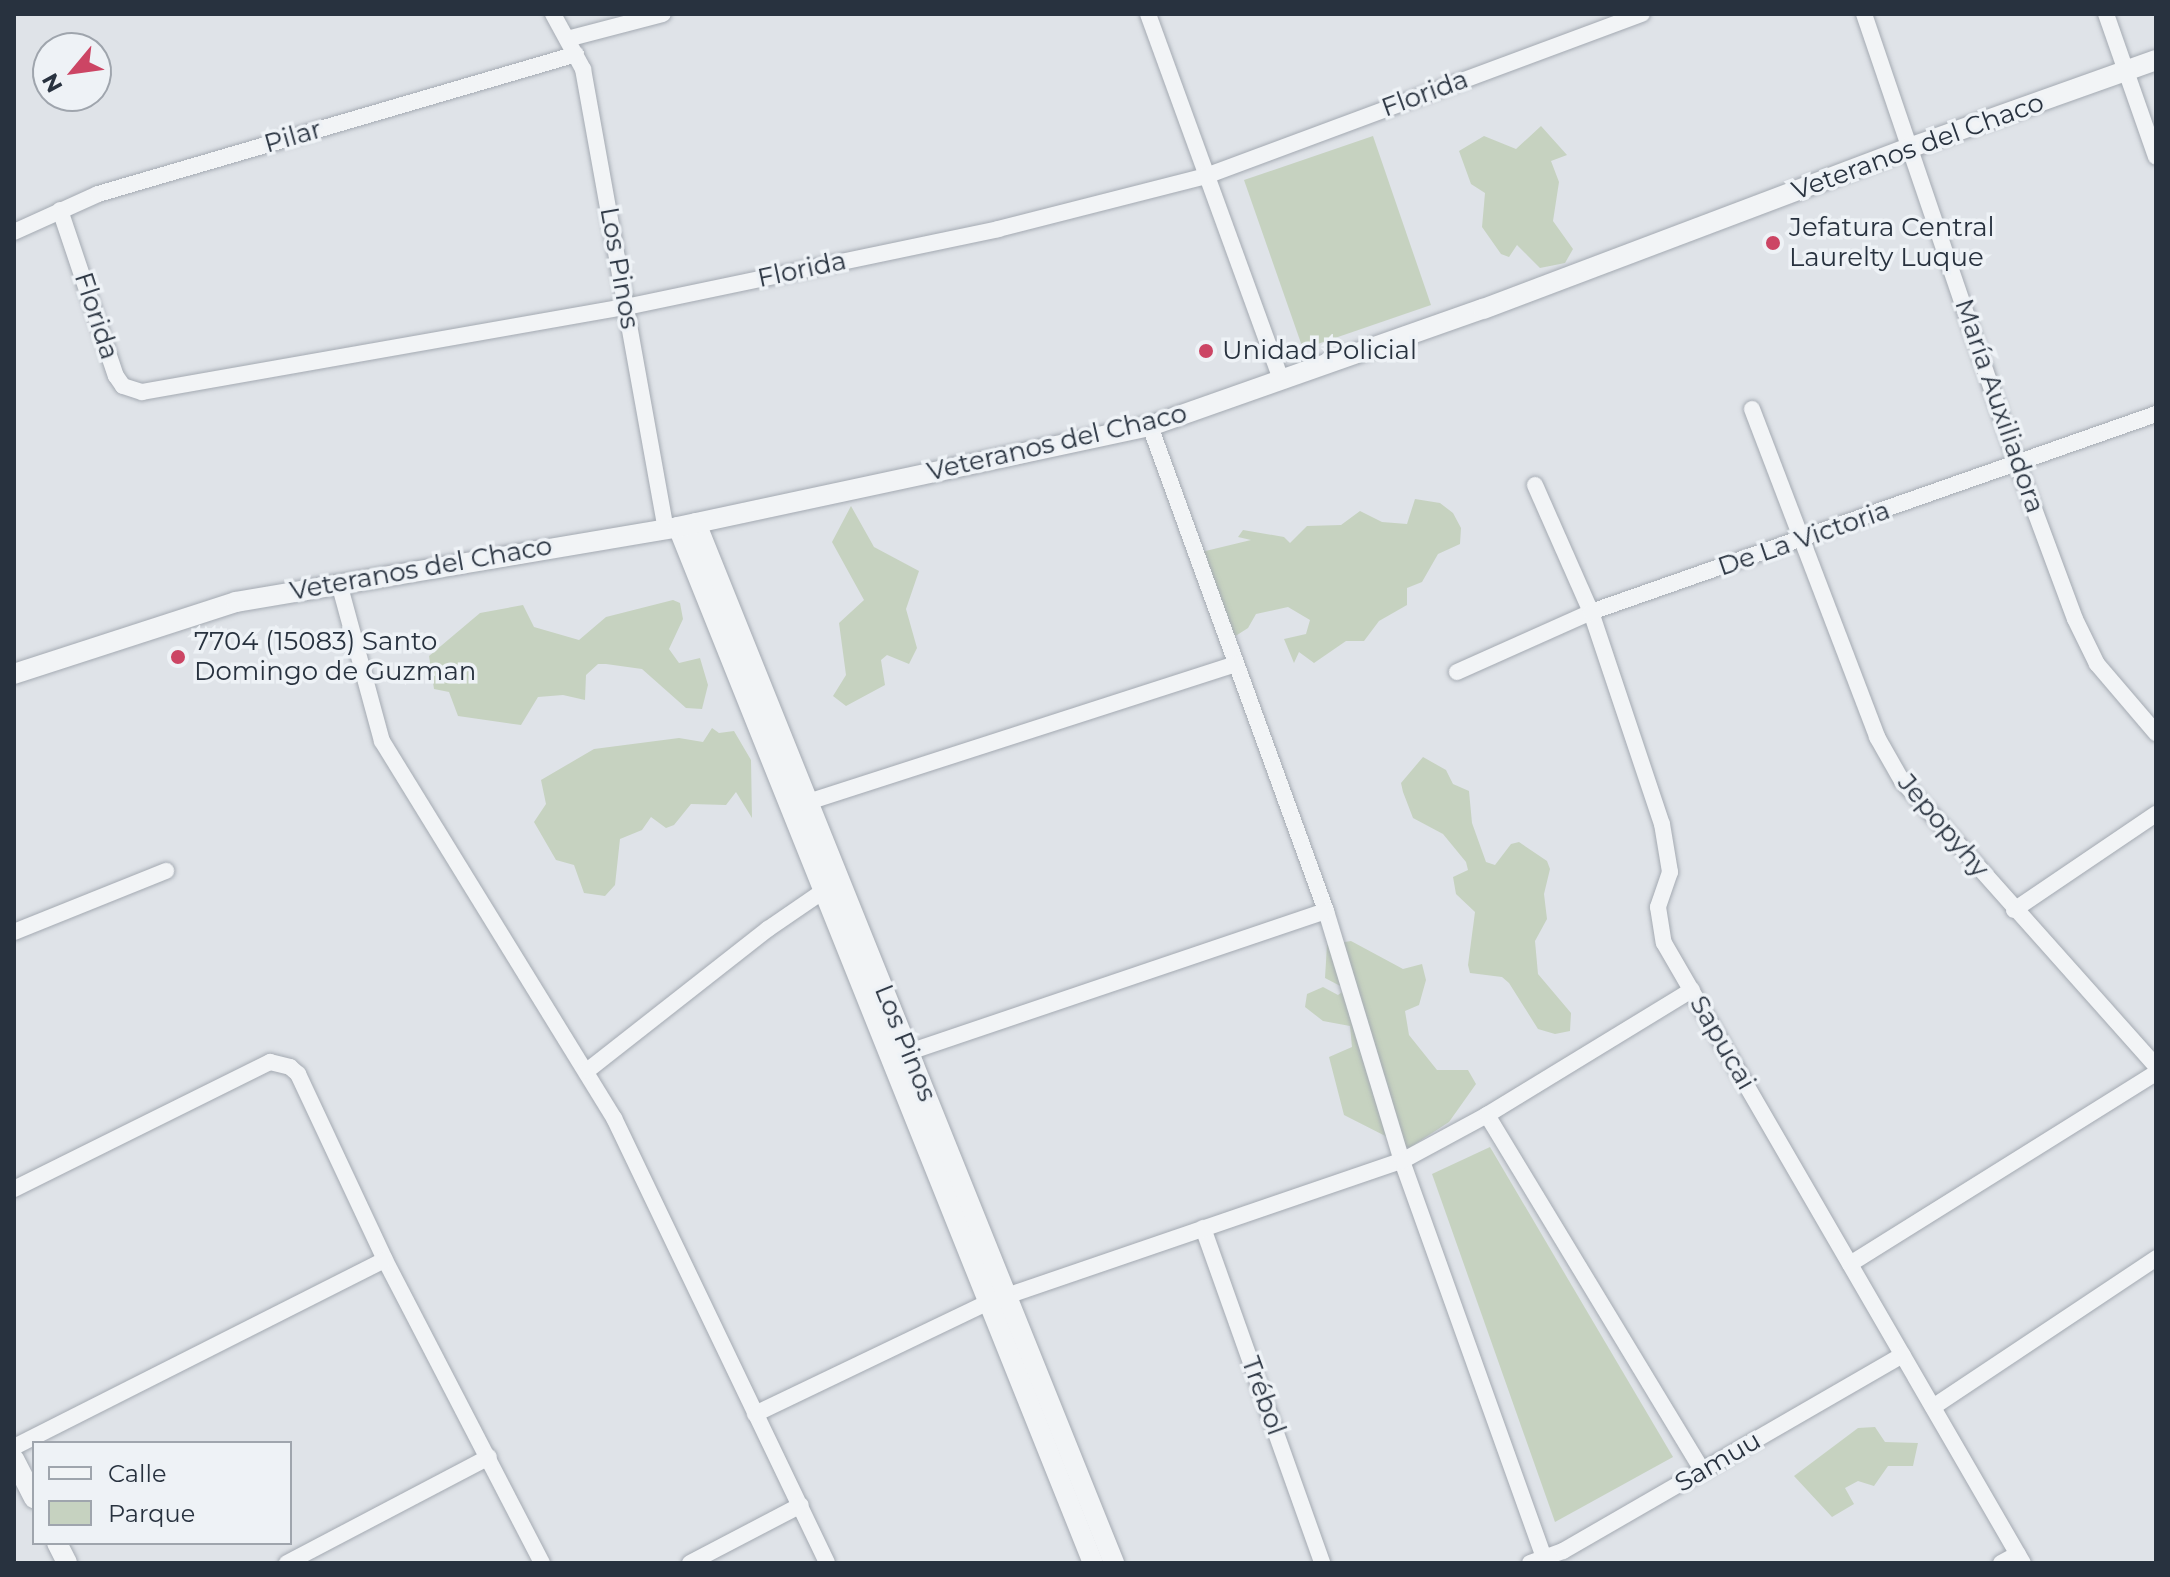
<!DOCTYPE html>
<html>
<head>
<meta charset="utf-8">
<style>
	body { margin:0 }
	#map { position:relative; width:2170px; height:1577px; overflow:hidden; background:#dfe3e8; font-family:Montserrat,sans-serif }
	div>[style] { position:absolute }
	.green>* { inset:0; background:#c6d2c0 }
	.roads { filter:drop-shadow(0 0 2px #a4aab2) drop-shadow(0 0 2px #a4aab2) }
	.minor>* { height:16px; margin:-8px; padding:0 8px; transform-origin:8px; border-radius:8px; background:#f2f4f6 }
	.tertiary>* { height:20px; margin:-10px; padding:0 10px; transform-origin:10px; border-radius:10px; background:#f2f4f6 }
	.dots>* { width:22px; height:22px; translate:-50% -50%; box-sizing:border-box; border:4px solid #eef2f6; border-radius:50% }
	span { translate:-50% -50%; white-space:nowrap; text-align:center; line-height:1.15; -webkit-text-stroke:7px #eef2f6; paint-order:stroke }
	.street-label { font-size:26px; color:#28323f }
	.poi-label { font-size:26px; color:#28323f }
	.left { translate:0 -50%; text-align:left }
	.frame { position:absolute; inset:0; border:16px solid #28323f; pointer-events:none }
	.legend { position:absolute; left:32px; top:1441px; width:260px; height:104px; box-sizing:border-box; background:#eef2f6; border:2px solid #9fa5ad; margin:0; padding:10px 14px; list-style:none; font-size:24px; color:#28323f }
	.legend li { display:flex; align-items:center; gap:16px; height:40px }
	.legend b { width:40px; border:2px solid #9fa5ad }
	.north { position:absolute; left:32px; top:32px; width:80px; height:80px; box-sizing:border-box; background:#eef2f6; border:2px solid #9fa5ad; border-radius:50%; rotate:241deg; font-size:22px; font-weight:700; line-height:32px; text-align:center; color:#28323f }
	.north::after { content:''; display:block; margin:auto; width:28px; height:36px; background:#cc4564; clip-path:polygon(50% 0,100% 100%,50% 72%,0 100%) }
</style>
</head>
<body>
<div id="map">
	<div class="green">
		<div style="clip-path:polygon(1541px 126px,1567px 155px,1551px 161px,1559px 182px,1553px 221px,1573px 249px,1565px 263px,1540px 268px,1517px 245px,1509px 257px,1501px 254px,1482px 227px,1485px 193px,1471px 184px,1459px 151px,1484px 136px,1516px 149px)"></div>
		<div style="clip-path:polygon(1373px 136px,1431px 305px,1303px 349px,1244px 180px)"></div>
		<div style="clip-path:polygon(1415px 499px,1440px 503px,1453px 513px,1461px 528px,1460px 544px,1438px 554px,1422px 582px,1407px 588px,1407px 605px,1379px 621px,1364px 641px,1346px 641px,1314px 663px,1299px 652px,1294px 663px,1284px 639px,1306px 634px,1310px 620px,1288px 607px,1256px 614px,1248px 628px,1234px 637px,1189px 555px,1251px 540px,1238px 537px,1243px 530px,1284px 537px,1290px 543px,1307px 526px,1341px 525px,1360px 511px,1382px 522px,1407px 524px)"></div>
		<div style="clip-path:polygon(851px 506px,874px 547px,919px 571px,906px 609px,917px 648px,909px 664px,887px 655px,881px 660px,885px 685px,846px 706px,833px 696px,846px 675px,839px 623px,864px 600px,832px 542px)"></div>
		<div style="clip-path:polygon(673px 600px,680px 603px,683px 619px,669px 649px,679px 663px,700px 658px,708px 685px,702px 709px,686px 708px,642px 669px,606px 664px,598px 664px,586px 675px,585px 700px,563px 695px,538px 697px,521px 725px,458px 716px,449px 692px,434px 689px,429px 656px,480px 613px,523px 605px,534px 627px,579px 640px,606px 617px)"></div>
		<div style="clip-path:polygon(712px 728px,719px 733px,734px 731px,751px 760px,752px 818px,736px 792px,726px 805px,691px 804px,674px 825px,666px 828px,651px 817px,642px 830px,620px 839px,615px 885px,605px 896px,584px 893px,574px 865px,556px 860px,534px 822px,546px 804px,541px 780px,594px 749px,679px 738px,703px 742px)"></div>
		<div style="clip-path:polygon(1423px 757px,1446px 770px,1453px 784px,1469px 791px,1472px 823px,1486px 862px,1495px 865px,1511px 844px,1519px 842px,1547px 861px,1550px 869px,1544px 894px,1547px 919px,1535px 941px,1538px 974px,1571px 1013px,1570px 1031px,1555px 1034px,1538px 1029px,1509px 983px,1502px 977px,1470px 973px,1468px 965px,1475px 912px,1456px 894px,1453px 877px,1468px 870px,1466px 862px,1443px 834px,1413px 818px,1403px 792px,1401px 783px)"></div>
		<div style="clip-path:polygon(1351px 941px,1403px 969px,1422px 964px,1426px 980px,1419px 1005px,1405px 1011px,1409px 1035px,1437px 1070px,1468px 1070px,1476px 1084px,1449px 1122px,1409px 1148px,1344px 1115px,1329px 1057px,1352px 1047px,1350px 1026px,1323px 1021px,1305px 1007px,1307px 994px,1323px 987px,1338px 995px,1346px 989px,1325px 978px,1327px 945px)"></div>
		<div style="clip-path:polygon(1490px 1147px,1673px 1457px,1555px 1522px,1432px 1174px)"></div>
		<div style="clip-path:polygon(1875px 1427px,1885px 1442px,1918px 1443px,1913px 1466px,1888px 1466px,1874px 1486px,1858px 1481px,1845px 1488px,1854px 1504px,1832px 1517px,1794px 1476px,1858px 1428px)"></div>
	</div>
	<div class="roads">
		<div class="minor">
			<div style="left:553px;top:14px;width:63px;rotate:61.4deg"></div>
			<div style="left:583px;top:69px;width:466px;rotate:79.8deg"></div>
			<div style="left:1148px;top:14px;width:389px;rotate:70deg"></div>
			<div style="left:1864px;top:14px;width:474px;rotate:71.2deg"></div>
			<div style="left:2017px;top:463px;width:166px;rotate:69.6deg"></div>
			<div style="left:2075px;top:619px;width:50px;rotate:63.9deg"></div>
			<div style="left:2097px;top:664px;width:91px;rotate:49.5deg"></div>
			<div style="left:2106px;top:14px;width:151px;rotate:70.7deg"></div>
			<div style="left:567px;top:39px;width:99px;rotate:-14.6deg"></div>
			<div style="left:60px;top:210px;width:175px;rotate:71.4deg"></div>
			<div style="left:116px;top:376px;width:12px;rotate:55deg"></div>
			<div style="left:123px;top:386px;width:20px;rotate:18deg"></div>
			<div style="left:142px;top:392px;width:491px;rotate:-10deg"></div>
			<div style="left:626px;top:307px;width:380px;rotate:-11.8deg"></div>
			<div style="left:998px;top:229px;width:215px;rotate:-14.3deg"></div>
			<div style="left:1206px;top:176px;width:465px;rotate:-20.4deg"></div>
			<div style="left:14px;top:232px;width:92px;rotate:-24.3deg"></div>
			<div style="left:98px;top:194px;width:498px;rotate:-16.3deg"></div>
			<div style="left:1752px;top:409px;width:351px;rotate:69.1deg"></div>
			<div style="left:1877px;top:737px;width:51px;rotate:60.4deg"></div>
			<div style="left:1902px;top:781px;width:382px;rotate:48.3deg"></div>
			<div style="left:1150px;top:426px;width:516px;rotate:70.05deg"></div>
			<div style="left:1326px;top:911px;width:261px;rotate:73.1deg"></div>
			<div style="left:1402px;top:1161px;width:421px;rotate:70.3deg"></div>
			<div style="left:1535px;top:485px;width:139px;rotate:66.2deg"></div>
			<div style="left:1591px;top:612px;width:224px;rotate:71.5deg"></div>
			<div style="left:1662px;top:824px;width:49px;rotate:80.5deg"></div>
			<div style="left:1670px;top:872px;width:37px;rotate:109deg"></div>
			<div style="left:1658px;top:907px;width:36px;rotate:81deg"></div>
			<div style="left:1664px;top:943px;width:716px;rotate:59.93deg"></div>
			<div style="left:339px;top:583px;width:164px;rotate:74.8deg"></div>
			<div style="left:382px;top:741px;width:443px;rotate:58.4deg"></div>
			<div style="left:614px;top:1118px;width:493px;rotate:64.4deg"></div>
			<div style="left:1457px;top:672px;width:147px;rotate:-24.1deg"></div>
			<div style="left:1591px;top:612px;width:599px;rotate:-19.31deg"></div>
			<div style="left:799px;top:805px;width:458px;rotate:-17.9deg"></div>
			<div style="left:2014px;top:910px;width:171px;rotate:-34.1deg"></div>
			<div style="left:14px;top:932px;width:164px;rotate:-21.9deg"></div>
			<div style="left:909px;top:1052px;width:440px;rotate:-18.7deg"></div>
			<div style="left:588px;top:1070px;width:229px;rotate:-38.1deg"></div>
			<div style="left:768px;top:929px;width:78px;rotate:-34.5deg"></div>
			<div style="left:1487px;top:1115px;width:416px;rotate:58.8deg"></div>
			<div style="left:14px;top:1189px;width:286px;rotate:-26.4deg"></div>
			<div style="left:270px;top:1062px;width:21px;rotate:14deg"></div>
			<div style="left:290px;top:1067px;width:11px;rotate:41deg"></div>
			<div style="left:298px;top:1074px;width:205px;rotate:64.9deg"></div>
			<div style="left:385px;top:1260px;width:341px;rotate:62.6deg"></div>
			<div style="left:1203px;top:1228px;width:356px;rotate:70.4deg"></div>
			<div style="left:1850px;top:1264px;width:361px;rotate:-32deg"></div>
			<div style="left:1933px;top:1407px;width:268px;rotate:-33.7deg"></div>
			<div style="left:755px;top:1414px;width:259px;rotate:-25.6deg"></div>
			<div style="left:989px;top:1302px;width:436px;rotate:-18.9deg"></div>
			<div style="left:1402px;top:1161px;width:97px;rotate:-28.4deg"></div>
			<div style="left:1487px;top:1115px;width:240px;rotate:-31.4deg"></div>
			<div style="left:14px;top:1447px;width:415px;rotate:-26.8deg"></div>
			<div style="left:287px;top:1563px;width:228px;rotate:-27.7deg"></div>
			<div style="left:690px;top:1563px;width:125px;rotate:-27.6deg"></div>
			<div style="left:1530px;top:1563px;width:35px;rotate:-20deg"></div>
			<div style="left:1563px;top:1551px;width:392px;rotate:-30deg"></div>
			<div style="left:2001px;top:1563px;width:19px;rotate:-28deg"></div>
		</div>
		<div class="tertiary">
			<div style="left:696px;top:523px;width:1121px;rotate:68.1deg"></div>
			<div style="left:678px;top:527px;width:1116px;rotate:68.17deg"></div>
			<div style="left:14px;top:674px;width:233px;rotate:-18deg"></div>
			<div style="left:236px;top:602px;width:448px;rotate:-9.6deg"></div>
			<div style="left:678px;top:527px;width:483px;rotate:-12.1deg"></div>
			<div style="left:1150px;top:426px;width:353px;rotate:-19.4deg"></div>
			<div style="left:1483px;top:309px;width:455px;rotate:-20.7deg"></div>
			<div style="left:1909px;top:148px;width:262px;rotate:-19.6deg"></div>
			<div style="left:14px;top:1459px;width:44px;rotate:62.9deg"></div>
			<div style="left:57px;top:1543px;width:22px;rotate:63deg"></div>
		</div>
	</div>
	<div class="dots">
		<div style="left:1773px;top:243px;background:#cc4564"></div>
		<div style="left:1206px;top:351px;background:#cc4564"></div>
		<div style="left:178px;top:657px;background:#cc4564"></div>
	</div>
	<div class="street-label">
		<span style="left:1425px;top:94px;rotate:-20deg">Florida</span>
		<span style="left:293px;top:137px;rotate:-16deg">Pilar</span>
		<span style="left:1918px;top:147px;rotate:-20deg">Veteranos del Chaco</span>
		<span style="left:619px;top:268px;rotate:80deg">Los Pinos</span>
		<span style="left:802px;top:270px;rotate:-12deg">Florida</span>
		<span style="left:96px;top:316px;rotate:72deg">Florida</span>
		<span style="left:1999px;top:406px;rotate:71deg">María Auxiliadora</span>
		<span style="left:1057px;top:443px;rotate:-13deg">Veteranos del Chaco</span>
		<span style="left:1804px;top:539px;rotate:-19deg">De La Victoria</span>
		<span style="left:421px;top:569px;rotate:-10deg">Veteranos del Chaco</span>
		<span style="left:1943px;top:826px;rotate:50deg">Jepopyhy</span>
		<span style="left:905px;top:1043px;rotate:68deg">Los Pinos</span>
		<span style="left:1722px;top:1043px;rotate:60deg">Sapucai</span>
		<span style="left:1263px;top:1396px;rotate:70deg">Trébol</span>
		<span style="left:1718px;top:1462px;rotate:-30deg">Samuu</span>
	</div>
	<div class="poi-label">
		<span class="left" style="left:1789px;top:243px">Jefatura Central<br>Laurelty Luque</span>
		<span class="left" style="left:1222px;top:351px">Unidad Policial</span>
		<span class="left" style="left:194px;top:657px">7704 (15083) Santo<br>Domingo de Guzman</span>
	</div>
	<div class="frame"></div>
	<ul class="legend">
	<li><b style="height:10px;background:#f2f4f6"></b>Calle</li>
	<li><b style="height:22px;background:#c6d2c0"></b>Parque</li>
	</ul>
	<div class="north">N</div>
</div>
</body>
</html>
